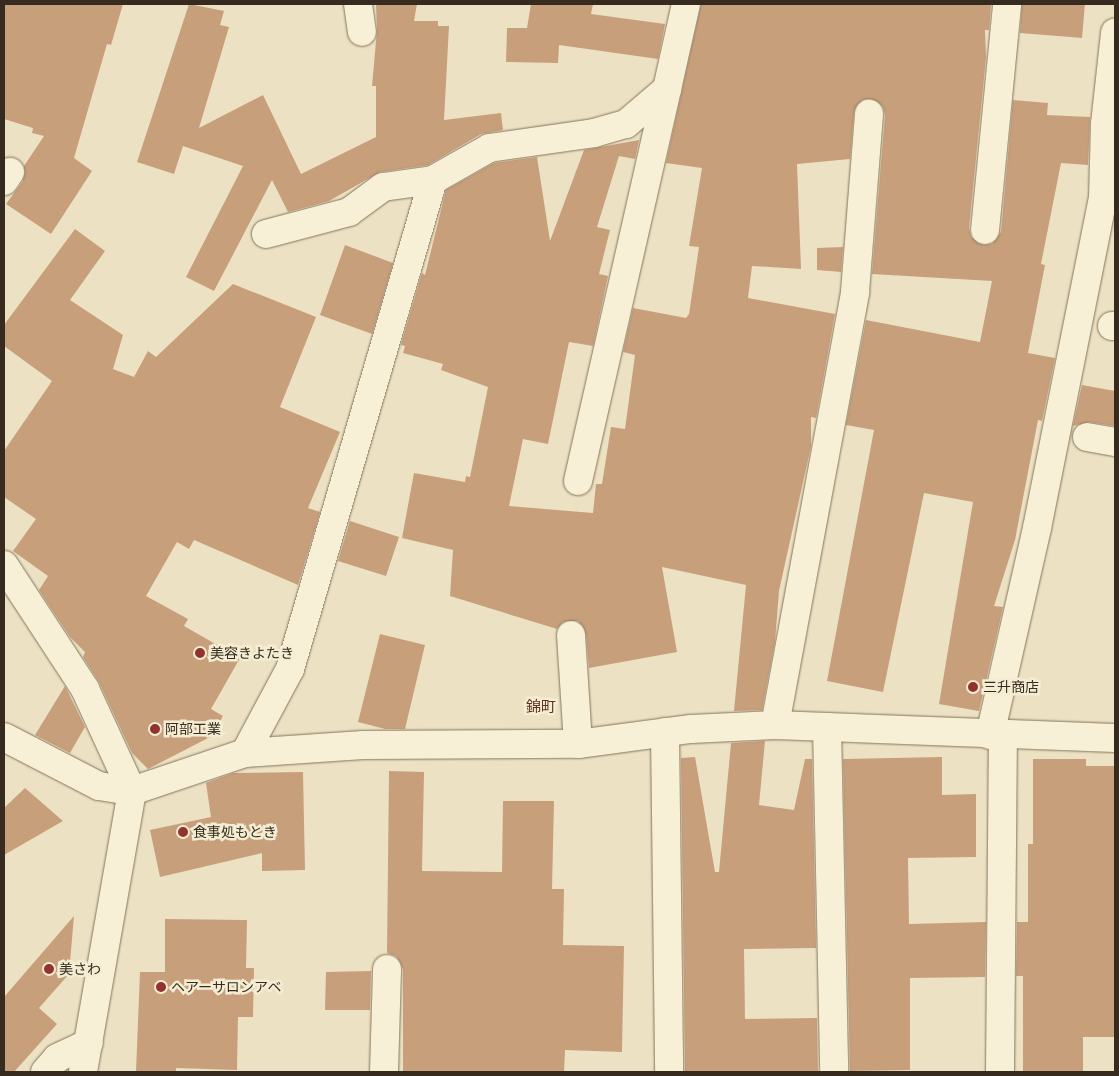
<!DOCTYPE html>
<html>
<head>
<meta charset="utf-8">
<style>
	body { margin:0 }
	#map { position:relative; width:1119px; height:1076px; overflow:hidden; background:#ece2c3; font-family:Merriweather,"Noto Sans JP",serif }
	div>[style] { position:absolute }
	.building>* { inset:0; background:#c89f7b }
	.roads { filter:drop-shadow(0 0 1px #85745b) drop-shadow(0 0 1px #85745b) }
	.minor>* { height:28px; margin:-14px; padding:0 14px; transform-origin:14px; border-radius:14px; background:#f7efd6 }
	.dots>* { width:14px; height:14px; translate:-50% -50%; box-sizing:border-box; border:2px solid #f4ecd3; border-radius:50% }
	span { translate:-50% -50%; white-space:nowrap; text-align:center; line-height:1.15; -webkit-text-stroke:5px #f4ecd3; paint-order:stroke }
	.poi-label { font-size:14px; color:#362b1e }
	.left { translate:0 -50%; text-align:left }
	.neighbourhood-label { font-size:15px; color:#613120 }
	.frame { position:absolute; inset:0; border:5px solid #362b1e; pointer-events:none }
</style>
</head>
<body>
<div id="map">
	<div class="building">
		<div style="clip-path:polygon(4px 4px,123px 4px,111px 45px,107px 44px,74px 158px,92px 171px,51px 234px,6px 204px,23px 181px,24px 166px,44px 136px,32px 133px,33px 128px,4px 119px)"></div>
		<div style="clip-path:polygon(189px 4px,224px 11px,220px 25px,229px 27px,199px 128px,263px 95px,301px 174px,376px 137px,376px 86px,372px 86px,377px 30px,376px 4px,417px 4px,414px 21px,438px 21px,438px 26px,449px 26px,444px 120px,501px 113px,503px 130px,481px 134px,428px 165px,380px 172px,329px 201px,288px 212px,272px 180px,214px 291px,186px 277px,243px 166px,183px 146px,174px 174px,137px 162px)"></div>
		<div style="clip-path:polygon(531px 4px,593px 4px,591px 14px,665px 24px,658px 59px,559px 45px,558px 63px,506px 62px,507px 28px,527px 28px)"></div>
		<div style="clip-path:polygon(701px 4px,991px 4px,989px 30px,985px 30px,986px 57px,969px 228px,971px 237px,983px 245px,992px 244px,1001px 232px,1013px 100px,1048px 103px,1047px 115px,1090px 117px,1088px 165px,1061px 163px,1041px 264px,1045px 265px,1028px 353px,1055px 358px,1042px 421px,1038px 420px,1015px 540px,994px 606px,1003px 607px,979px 711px,939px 704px,973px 502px,924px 493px,883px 692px,827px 681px,874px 430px,846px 425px,866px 320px,980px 342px,992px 281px,872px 274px,885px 115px,883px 107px,871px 99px,862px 100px,854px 112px,850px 159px,797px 164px,801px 269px,752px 266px,748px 298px,835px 314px,816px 418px,811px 417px,811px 446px,779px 591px,775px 641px,762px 710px,734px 711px,746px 585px,662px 567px,677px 652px,589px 668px,586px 634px,578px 621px,563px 622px,557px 629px,450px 596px,453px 550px,402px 538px,414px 473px,465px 482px,466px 476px,470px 477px,488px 387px,441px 370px,443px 364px,403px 353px,405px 346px,401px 345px,422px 273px,425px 275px,446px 190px,494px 163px,537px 157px,550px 241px,584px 150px,639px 140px,635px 159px,619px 156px,597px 227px,610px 230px,599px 274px,608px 276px,593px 346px,569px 342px,548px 444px,523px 439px,509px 506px,593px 513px,596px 484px,602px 484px,611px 427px,625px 429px,635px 355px,623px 352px,633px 308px,686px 318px,689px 314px,699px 247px,689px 246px,702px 168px,666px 163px)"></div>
		<div style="clip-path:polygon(1022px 4px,1085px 4px,1082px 38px,1020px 33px)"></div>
		<div style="clip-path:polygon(75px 229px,105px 251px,70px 300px,123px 335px,113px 369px,134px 377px,148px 351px,156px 357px,233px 284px,316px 317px,280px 407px,340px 432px,308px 508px,320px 512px,298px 585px,194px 540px,189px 549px,177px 542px,146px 596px,188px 619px,184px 626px,240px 658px,211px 709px,223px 716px,212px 736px,148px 769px,132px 753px,99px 682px,83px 657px,85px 652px,70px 637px,39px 590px,48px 576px,13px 551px,36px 519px,4px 497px,4px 451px,52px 381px,4px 346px,4px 325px)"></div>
		<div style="clip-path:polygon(345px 245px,393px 263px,372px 334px,320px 315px)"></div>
		<div style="clip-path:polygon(843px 247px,841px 272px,817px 270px,817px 248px)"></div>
		<div style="clip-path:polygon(1082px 385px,1115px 391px,1115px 426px,1089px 422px,1073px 426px)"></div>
		<div style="clip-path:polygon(350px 521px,399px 537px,386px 576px,338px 561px)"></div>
		<div style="clip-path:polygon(380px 634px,425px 645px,405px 729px,385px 729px,358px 722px)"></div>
		<div style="clip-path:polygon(65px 686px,85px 727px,70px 753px,35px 735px)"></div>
		<div style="clip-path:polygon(765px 741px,759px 805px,794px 810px,805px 759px,812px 759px,816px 948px,744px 949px,745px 1019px,817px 1018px,818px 1071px,685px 1072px,681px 758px,695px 757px,715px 872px,719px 872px,731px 743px)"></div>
		<div style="clip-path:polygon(942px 757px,942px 795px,976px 794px,976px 857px,908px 858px,909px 924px,986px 922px,985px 977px,910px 978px,910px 1070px,850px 1071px,843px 759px)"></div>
		<div style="clip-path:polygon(1033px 759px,1086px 759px,1086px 766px,1115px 766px,1115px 1037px,1083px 1037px,1083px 1072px,1023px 1072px,1023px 976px,1016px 976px,1017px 922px,1028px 922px,1028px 844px,1033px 844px)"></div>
		<div style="clip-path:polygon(389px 771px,424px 772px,422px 871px,502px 872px,503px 801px,554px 801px,552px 889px,564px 889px,563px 945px,624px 946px,622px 1052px,565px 1050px,564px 1072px,403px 1072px,403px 969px,396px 956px,387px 953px)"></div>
		<div style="clip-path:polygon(303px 772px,305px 870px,262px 871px,262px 853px,160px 877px,150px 830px,211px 817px,206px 783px,233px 773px)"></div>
		<div style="clip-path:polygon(25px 788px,63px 821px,4px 855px,4px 808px)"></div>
		<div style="clip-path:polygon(74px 916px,69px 974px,39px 1008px,57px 1024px,14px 1072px,4px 1072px,4px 997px)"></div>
		<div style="clip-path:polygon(165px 919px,247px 920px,246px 968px,254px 968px,253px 1017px,238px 1017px,237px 1070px,176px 1068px,176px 1072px,136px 1072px,140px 972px,165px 972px)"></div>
		<div style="clip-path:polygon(371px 971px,370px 1010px,325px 1010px,326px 972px)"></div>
	</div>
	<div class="roads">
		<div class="minor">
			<div style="left:358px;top:4px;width:28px;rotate:82deg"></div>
			<div style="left:4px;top:181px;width:11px;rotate:-56deg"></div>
			<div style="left:985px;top:230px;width:227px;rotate:-84.4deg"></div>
			<div style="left:266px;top:234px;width:86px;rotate:-14.8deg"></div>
			<div style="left:349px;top:212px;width:42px;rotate:-36.3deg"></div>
			<div style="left:383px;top:187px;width:50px;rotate:-8deg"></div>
			<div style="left:433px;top:180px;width:64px;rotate:-29.7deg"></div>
			<div style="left:489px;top:148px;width:106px;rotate:-8.1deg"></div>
			<div style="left:594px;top:133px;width:33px;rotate:-16deg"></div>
			<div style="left:626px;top:124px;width:54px;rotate:-40.5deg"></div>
			<div style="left:667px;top:89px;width:87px;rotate:-77.4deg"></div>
			<div style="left:1112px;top:326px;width:3px"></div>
			<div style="left:1087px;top:437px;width:28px;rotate:10deg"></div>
			<div style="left:578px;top:481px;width:402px;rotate:-77.2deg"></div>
			<div style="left:4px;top:565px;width:148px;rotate:56.8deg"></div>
			<div style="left:85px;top:689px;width:112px;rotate:65.3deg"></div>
			<div style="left:132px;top:791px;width:285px;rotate:99.9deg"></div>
			<div style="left:571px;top:635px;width:109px;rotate:86.3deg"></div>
			<div style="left:775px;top:725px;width:440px;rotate:-79.5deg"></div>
			<div style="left:855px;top:292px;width:179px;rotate:-85.5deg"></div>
			<div style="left:827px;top:727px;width:345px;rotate:88.8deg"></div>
			<div style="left:665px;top:732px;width:340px;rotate:89.3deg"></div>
			<div style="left:990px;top:735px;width:212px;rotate:-77.2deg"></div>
			<div style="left:1037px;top:528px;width:336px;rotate:-78.7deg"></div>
			<div style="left:1103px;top:199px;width:75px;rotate:-88.5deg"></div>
			<div style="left:1105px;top:124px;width:92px;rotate:-83.7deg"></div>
			<div style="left:4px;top:737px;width:107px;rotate:27.3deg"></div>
			<div style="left:99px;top:786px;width:33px;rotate:9deg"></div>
			<div style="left:132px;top:791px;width:119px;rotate:-18.6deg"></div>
			<div style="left:245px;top:753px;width:118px;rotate:-3.9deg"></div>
			<div style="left:363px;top:745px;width:215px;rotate:-0.3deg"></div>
			<div style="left:578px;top:744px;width:114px;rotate:-7.6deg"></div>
			<div style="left:691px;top:729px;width:84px;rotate:-2.7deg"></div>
			<div style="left:775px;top:725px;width:340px;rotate:2.2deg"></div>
			<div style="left:245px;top:753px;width:95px;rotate:-61.8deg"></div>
			<div style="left:290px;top:669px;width:509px;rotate:-73.7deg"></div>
			<div style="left:45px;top:1072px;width:18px;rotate:-49deg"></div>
			<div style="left:57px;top:1058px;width:35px;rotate:-25deg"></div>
			<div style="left:384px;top:1072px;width:103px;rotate:-88.3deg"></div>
			<div style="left:1000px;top:1072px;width:337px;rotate:-89.5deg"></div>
		</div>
	</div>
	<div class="dots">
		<div style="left:200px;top:653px;background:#92332e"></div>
		<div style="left:973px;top:687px;background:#92332e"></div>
		<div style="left:155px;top:729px;background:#92332e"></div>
		<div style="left:183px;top:832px;background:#92332e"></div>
		<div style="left:49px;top:969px;background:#92332e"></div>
		<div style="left:161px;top:987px;background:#92332e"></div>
	</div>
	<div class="poi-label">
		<span class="left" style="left:210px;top:653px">美容きよたき</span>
		<span class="left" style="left:983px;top:687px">三升商店</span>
		<span class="left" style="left:165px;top:729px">阿部工業</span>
		<span class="left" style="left:193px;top:832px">食事処もとき</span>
		<span class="left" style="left:59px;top:969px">美さわ</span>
		<span class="left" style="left:171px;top:987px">ヘアーサロンアベ</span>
	</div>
	<div class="neighbourhood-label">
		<span style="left:541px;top:707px">錦町</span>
	</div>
	<div class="frame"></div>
</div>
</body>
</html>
